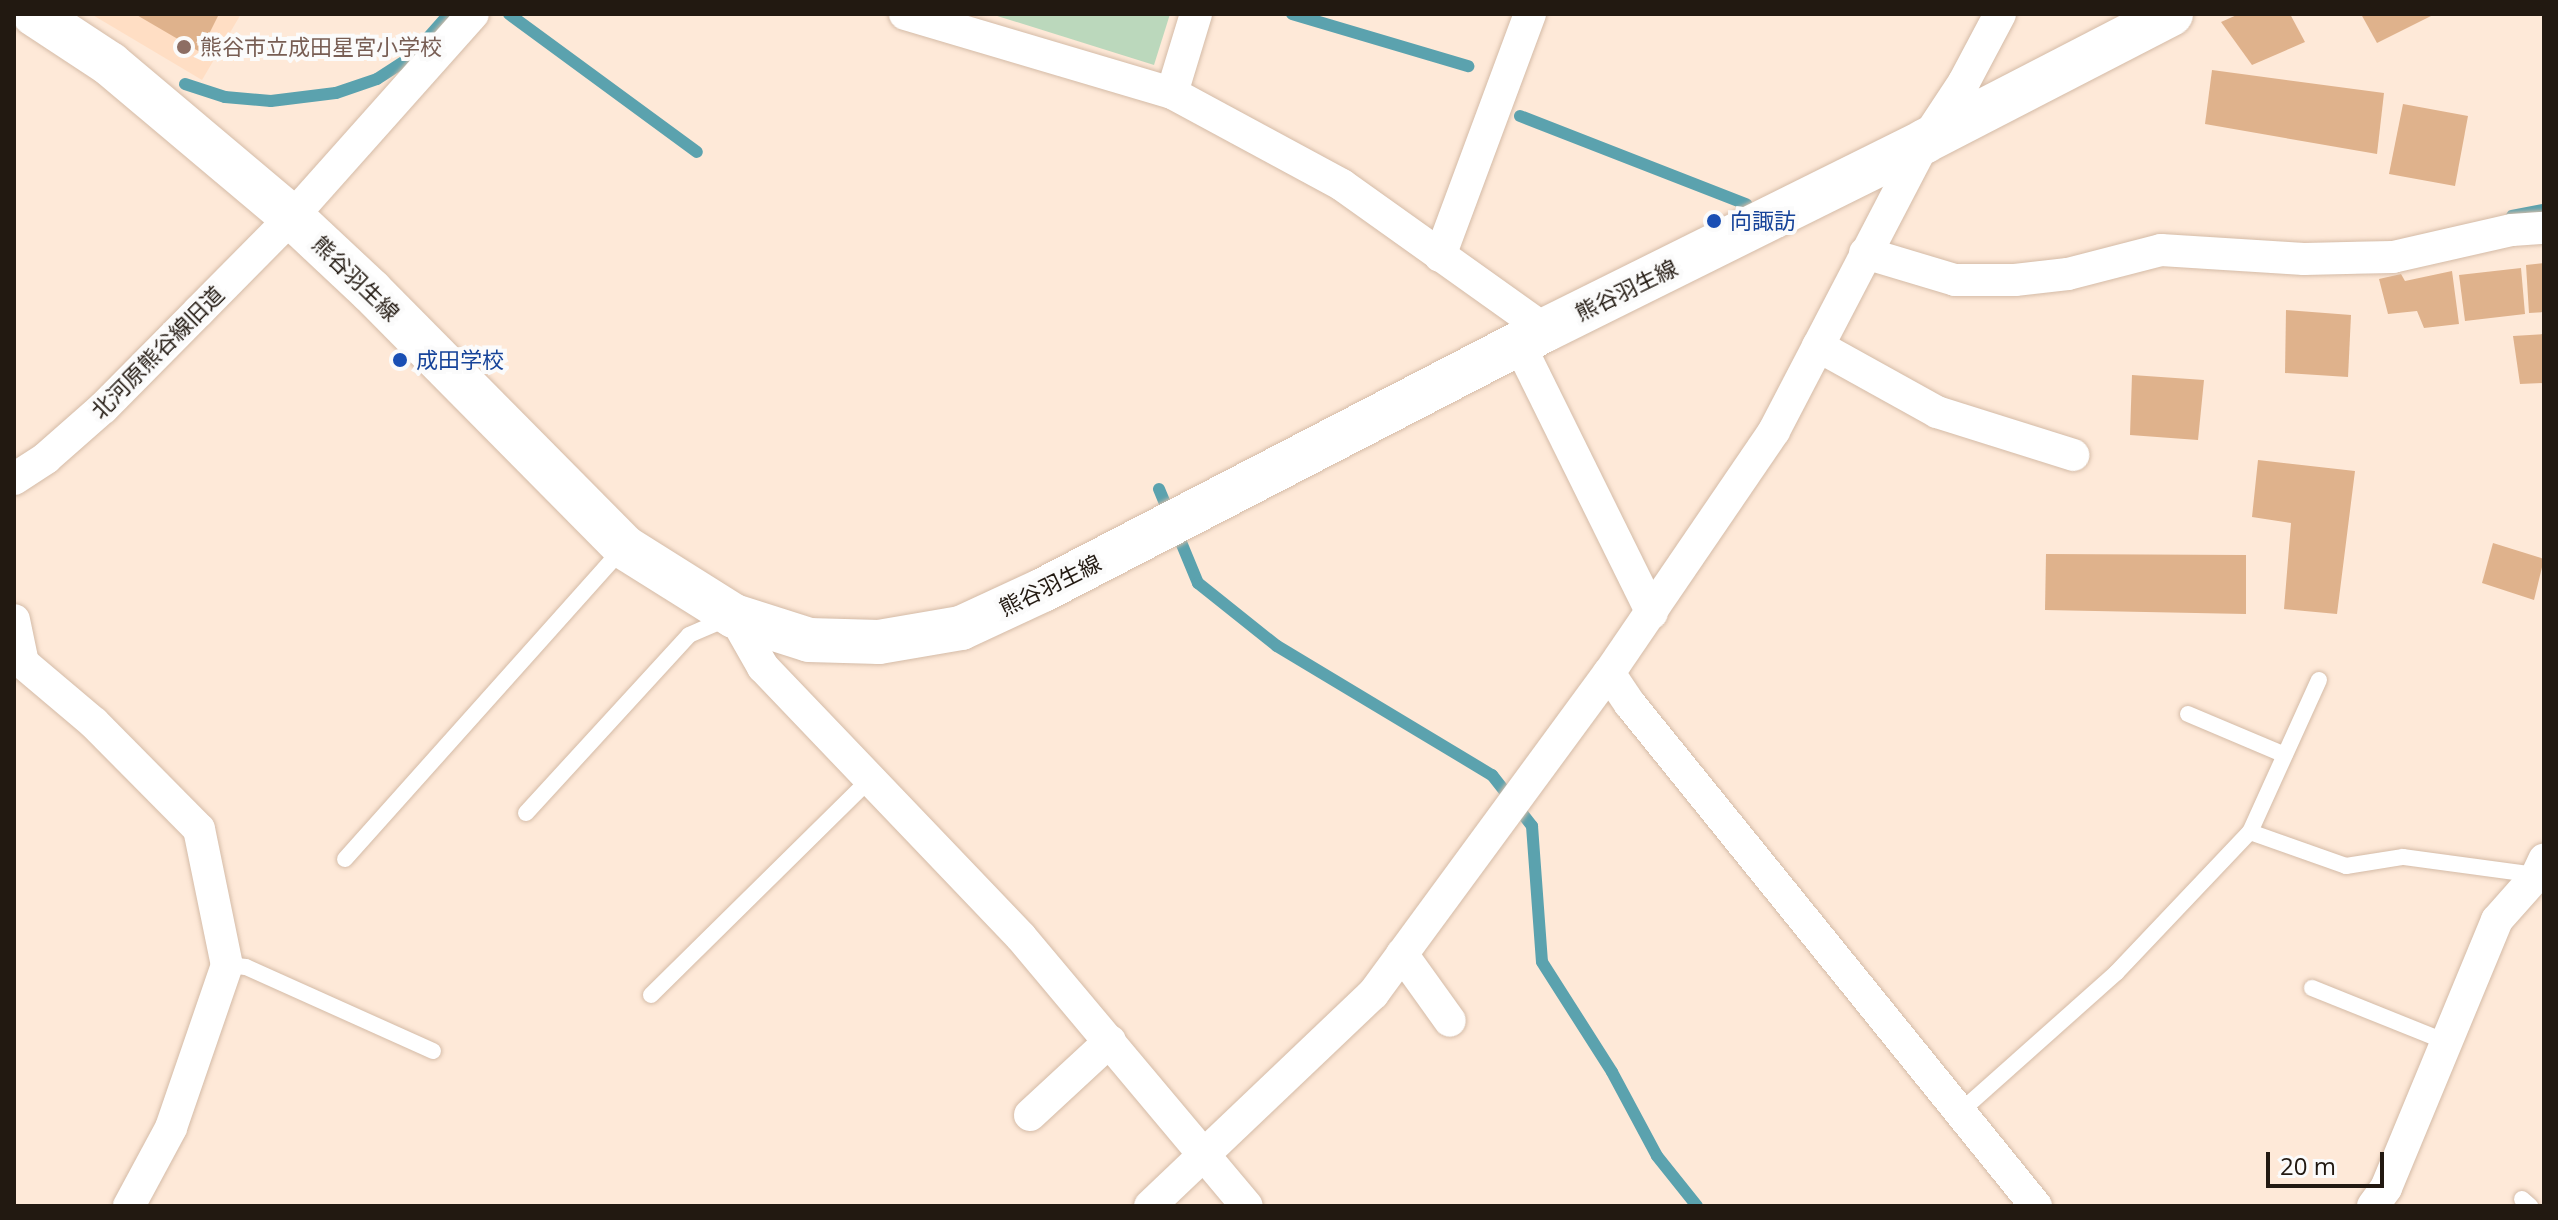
<!DOCTYPE html>
<html>
<head>
<meta charset="utf-8">
<style>
	body { margin:0 }
	#map { position:relative; width:2558px; height:1220px; overflow:hidden; background:#fee9d8; font-family:"Open Sans","Noto Sans JP",sans-serif }
	div>[style] { position:absolute }
	.built>* { inset:0; background:#ffdec4 }
	.green>* { inset:0; background:#bbd8bc }
	.stream>* { height:12px; margin:-6px; padding:0 6px; transform-origin:6px; border-radius:6px; background:#5ba2ae }
	.building>* { inset:0; background:#dfb28c }
	.roads { filter:drop-shadow(0 0 2px #d4bba7) drop-shadow(0 0 2px #d4bba7) }
	.lane>* { height:16px; margin:-8px; padding:0 8px; transform-origin:8px; border-radius:8px; background:#fff }
	.street>* { height:32px; margin:-16px; padding:0 16px; transform-origin:16px; border-radius:16px; background:#fff }
	.secondary>* { height:44px; margin:-22px; padding:0 22px; transform-origin:22px; border-radius:22px; background:#fff }
	.dots>* { width:22px; height:22px; translate:-50% -50%; box-sizing:border-box; border:4px solid #fbfbfb; border-radius:50% }
	span { translate:-50% -50%; white-space:nowrap; text-align:center; line-height:1.15; -webkit-text-stroke:8px #fbfbfb; paint-order:stroke }
	.education-label { font-size:22px; color:#785e54 }
	.left { translate:0 -50%; text-align:left }
	.transit-label { font-size:22px; color:#164399 }
	.street-label { font-size:22px; color:#221911 }
	.frame { position:absolute; inset:0; border:16px solid #221911; pointer-events:none }
	.scale { position:absolute; left:2266px; top:1152px; width:118px; height:36px; box-sizing:border-box; border:4px solid #221911; border-top:0; padding-left:10px; font-size:24px; line-height:28px; white-space:nowrap; color:#221911; -webkit-text-stroke:6px #fbfbfb; paint-order:stroke }
</style>
</head>
<body>
<div id="map">
	<div class="built">
		<div style="clip-path:polygon(91px 14px,241px 14px,202px 80px)"></div>
	</div>
	<div class="green">
		<div style="clip-path:polygon(991px 14px,1170px 14px,1154px 65px)"></div>
	</div>
	<div class="stream">
		<div style="left:509px;top:14px;width:233px;rotate:36.3deg"></div>
		<div style="left:1292px;top:14px;width:184px;rotate:16.5deg"></div>
		<div style="left:185px;top:84px;width:42px;rotate:18deg"></div>
		<div style="left:225px;top:97px;width:46px;rotate:5deg"></div>
		<div style="left:271px;top:101px;width:65px;rotate:-7deg"></div>
		<div style="left:336px;top:93px;width:43px;rotate:-18.9deg"></div>
		<div style="left:377px;top:79px;width:40px;rotate:-32.9deg"></div>
		<div style="left:411px;top:57px;width:57px;rotate:-48.5deg"></div>
		<div style="left:1520px;top:116px;width:243px;rotate:21.3deg"></div>
		<div style="left:2512px;top:216px;width:33px;rotate:-11deg"></div>
		<div style="left:1159px;top:489px;width:102px;rotate:67.5deg"></div>
		<div style="left:1198px;top:583px;width:101px;rotate:38.6deg"></div>
		<div style="left:1277px;top:646px;width:251px;rotate:31deg"></div>
		<div style="left:1492px;top:775px;width:65px;rotate:51.9deg"></div>
		<div style="left:1532px;top:826px;width:136px;rotate:85.8deg"></div>
		<div style="left:1542px;top:962px;width:130px;rotate:57.5deg"></div>
		<div style="left:1612px;top:1072px;width:95px;rotate:61.8deg"></div>
		<div style="left:1657px;top:1156px;width:64px;rotate:51.3deg"></div>
	</div>
	<div class="building">
		<div style="clip-path:polygon(135px 14px,219px 14px,200px 52px)"></div>
		<div style="clip-path:polygon(2239px 14px,2290px 14px,2305px 42px,2252px 65px,2221px 22px)"></div>
		<div style="clip-path:polygon(2361px 14px,2435px 14px,2377px 43px)"></div>
		<div style="clip-path:polygon(2212px 70px,2384px 93px,2377px 154px,2205px 124px)"></div>
		<div style="clip-path:polygon(2403px 104px,2468px 116px,2455px 186px,2389px 174px)"></div>
		<div style="clip-path:polygon(2544px 263px,2544px 312px,2529px 313px,2526px 265px)"></div>
		<div style="clip-path:polygon(2521px 268px,2525px 314px,2465px 321px,2459px 275px)"></div>
		<div style="clip-path:polygon(2452px 271px,2459px 324px,2424px 328px,2417px 311px,2388px 314px,2379px 279px,2401px 274px,2405px 281px)"></div>
		<div style="clip-path:polygon(2286px 310px,2351px 315px,2348px 377px,2285px 373px)"></div>
		<div style="clip-path:polygon(2544px 334px,2544px 383px,2520px 384px,2513px 336px)"></div>
		<div style="clip-path:polygon(2132px 375px,2204px 380px,2198px 440px,2130px 435px)"></div>
		<div style="clip-path:polygon(2258px 460px,2355px 471px,2337px 614px,2284px 609px,2291px 523px,2252px 517px)"></div>
		<div style="clip-path:polygon(2493px 543px,2544px 559px,2534px 600px,2482px 583px)"></div>
		<div style="clip-path:polygon(2046px 554px,2246px 555px,2246px 614px,2045px 610px)"></div>
	</div>
	<div class="roads">
		<div class="lane">
			<div style="left:2188px;top:714px;width:105px;rotate:22.9deg"></div>
			<div style="left:526px;top:813px;width:241px;rotate:-47.5deg"></div>
			<div style="left:689px;top:635px;width:40px;rotate:-23.4deg"></div>
			<div style="left:2250px;top:832px;width:167px;rotate:-65.6deg"></div>
			<div style="left:345px;top:859px;width:419px;rotate:-48.2deg"></div>
			<div style="left:227px;top:965px;width:19px;rotate:6deg"></div>
			<div style="left:246px;top:967px;width:205px;rotate:24.2deg"></div>
			<div style="left:2312px;top:988px;width:144px;rotate:21.9deg"></div>
			<div style="left:651px;top:995px;width:308px;rotate:-44.6deg"></div>
			<div style="left:1960px;top:1112px;width:209px;rotate:-41.7deg"></div>
			<div style="left:2116px;top:973px;width:195px;rotate:-46.5deg"></div>
			<div style="left:2250px;top:832px;width:102px;rotate:19.5deg"></div>
			<div style="left:2346px;top:866px;width:58px;rotate:-9deg"></div>
			<div style="left:2403px;top:857px;width:135px;rotate:7.7deg"></div>
			<div style="left:2522px;top:1199px;width:11px;rotate:41deg"></div>
		</div>
		<div class="street">
			<div style="left:905px;top:14px;width:278px;rotate:16.5deg"></div>
			<div style="left:1172px;top:93px;width:193px;rotate:28.4deg"></div>
			<div style="left:1342px;top:185px;width:249px;rotate:35.5deg"></div>
			<div style="left:1172px;top:93px;width:83px;rotate:-73.1deg"></div>
			<div style="left:1865px;top:253px;width:94px;rotate:16.7deg"></div>
			<div style="left:1955px;top:280px;width:60px"></div>
			<div style="left:2015px;top:280px;width:53px;rotate:-6.5deg"></div>
			<div style="left:2068px;top:274px;width:96px;rotate:-14.5deg"></div>
			<div style="left:2161px;top:250px;width:143px;rotate:3.6deg"></div>
			<div style="left:2304px;top:259px;width:89px;rotate:-1.3deg"></div>
			<div style="left:2393px;top:257px;width:122px;rotate:-12.8deg"></div>
			<div style="left:2512px;top:230px;width:32px;rotate:-4deg"></div>
			<div style="left:1440px;top:256px;width:258px;rotate:-69.6deg"></div>
			<div style="left:1519px;top:344px;width:300px;rotate:63.7deg"></div>
			<div style="left:1818px;top:346px;width:136px;rotate:29deg"></div>
			<div style="left:1937px;top:412px;width:143px;rotate:17.5deg"></div>
			<div style="left:14px;top:479px;width:38px;rotate:-33deg"></div>
			<div style="left:46px;top:458px;width:76px;rotate:-41.3deg"></div>
			<div style="left:103px;top:408px;width:136px;rotate:-45.3deg"></div>
			<div style="left:199px;top:311px;width:132px;rotate:-45.3deg"></div>
			<div style="left:292px;top:217px;width:272px;rotate:-48.3deg"></div>
			<div style="left:734px;top:616px;width:59px;rotate:60.4deg"></div>
			<div style="left:763px;top:667px;width:373px;rotate:46.3deg"></div>
			<div style="left:1021px;top:937px;width:351px;rotate:50deg"></div>
			<div style="left:14px;top:620px;width:44px;rotate:78.2deg"></div>
			<div style="left:23px;top:663px;width:93px;rotate:40.2deg"></div>
			<div style="left:94px;top:723px;width:149px;rotate:45.3deg"></div>
			<div style="left:199px;top:829px;width:139px;rotate:78.4deg"></div>
			<div style="left:227px;top:965px;width:172px;rotate:109deg"></div>
			<div style="left:171px;top:1128px;width:89px;rotate:118.3deg"></div>
			<div style="left:1609px;top:673px;width:37px;rotate:56deg"></div>
			<div style="left:1630px;top:704px;width:646px;rotate:51.04deg"></div>
			<div style="left:1402px;top:954px;width:82px;rotate:54.4deg"></div>
			<div style="left:1030px;top:1115px;width:109px;rotate:-42.8deg"></div>
			<div style="left:1150px;top:1206px;width:308px;rotate:-43.6deg"></div>
			<div style="left:1373px;top:994px;width:398px;rotate:-53.7deg"></div>
			<div style="left:1609px;top:673px;width:293px;rotate:-55.7deg"></div>
			<div style="left:1774px;top:431px;width:327px;rotate:-62.5deg"></div>
			<div style="left:1925px;top:141px;width:71px;rotate:-56.5deg"></div>
			<div style="left:1964px;top:82px;width:77px;rotate:-62.1deg"></div>
			<div style="left:2373px;top:1206px;width:22px;rotate:-54deg"></div>
			<div style="left:2386px;top:1188px;width:290px;rotate:-67.5deg"></div>
			<div style="left:2497px;top:920px;width:60px;rotate:-48.4deg"></div>
			<div style="left:2537px;top:875px;width:17px;rotate:-65deg"></div>
		</div>
		<div class="secondary">
			<div style="left:34px;top:14px;width:91px;rotate:33.3deg"></div>
			<div style="left:110px;top:64px;width:238px;rotate:40.1deg"></div>
			<div style="left:292px;top:217px;width:108px;rotate:43.1deg"></div>
			<div style="left:371px;top:291px;width:360px;rotate:45.3deg"></div>
			<div style="left:624px;top:547px;width:130px;rotate:32.1deg"></div>
			<div style="left:734px;top:616px;width:79px;rotate:17.7deg"></div>
			<div style="left:809px;top:640px;width:70px;rotate:1.6deg"></div>
			<div style="left:879px;top:642px;width:83px;rotate:-9.7deg"></div>
			<div style="left:961px;top:628px;width:90px;rotate:-24.9deg"></div>
			<div style="left:1043px;top:590px;width:565px;rotate:-27.38deg"></div>
			<div style="left:1545px;top:330px;width:424px;rotate:-26.4deg"></div>
			<div style="left:1925px;top:141px;width:277px;rotate:-27.3deg"></div>
		</div>
	</div>
	<div class="dots">
		<div style="left:184px;top:47px;background:#8d6e63"></div>
		<div style="left:1714px;top:221px;background:#1a4fb4"></div>
		<div style="left:400px;top:360px;background:#1a4fb4"></div>
	</div>
	<div class="education-label">
		<span class="left" style="left:200px;top:47px">熊谷市立成田星宮小学校</span>
	</div>
	<div class="transit-label">
		<span class="left" style="left:1730px;top:221px">向諏訪</span>
		<span class="left" style="left:416px;top:360px">成田学校</span>
	</div>
	<div class="street-label">
		<span style="left:356px;top:278px;rotate:44deg">熊谷羽生線</span>
		<span style="left:1626px;top:290px;rotate:-26deg">熊谷羽生線</span>
		<span style="left:157px;top:352px;rotate:-45deg">北河原熊谷線旧道</span>
		<span style="left:1050px;top:585px;rotate:-26deg">熊谷羽生線</span>
	</div>
	<div class="frame"></div>
	<div class="scale">20 m</div>
</div>
</body>
</html>
